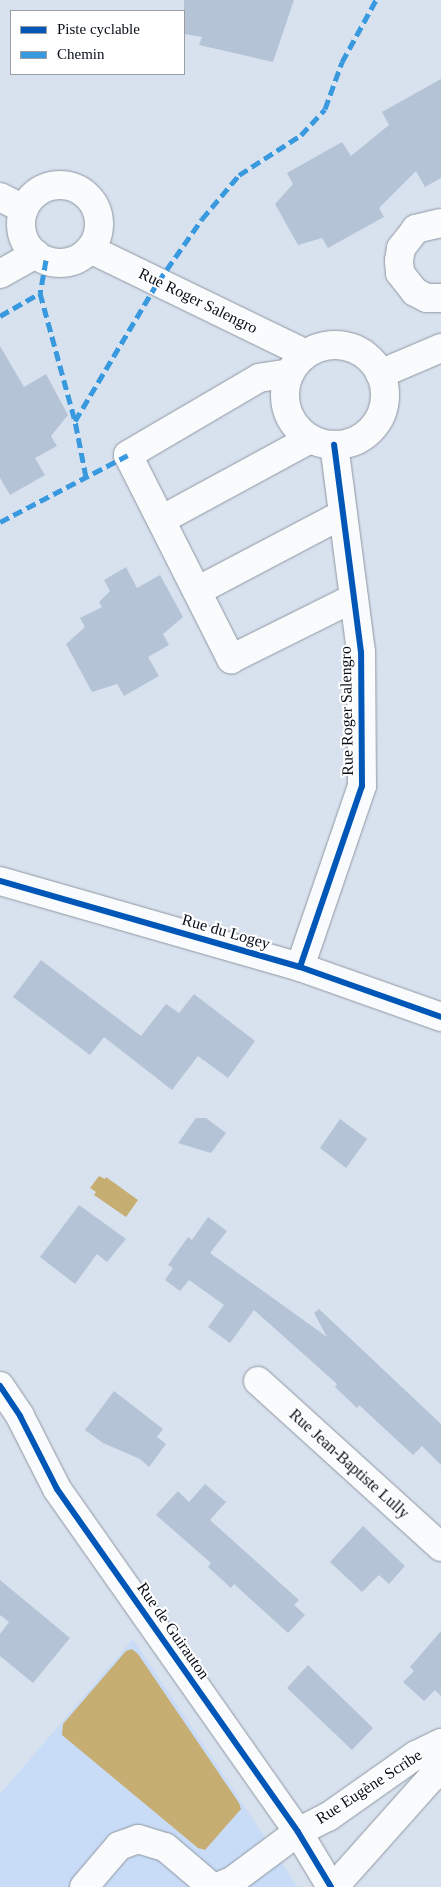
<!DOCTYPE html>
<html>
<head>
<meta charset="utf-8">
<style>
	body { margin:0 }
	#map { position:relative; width:441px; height:1887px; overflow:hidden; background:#d8e2ef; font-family:Georgia,serif }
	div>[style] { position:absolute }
	.built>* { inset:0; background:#c9dcf7 }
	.water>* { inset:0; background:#c6ad72 }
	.building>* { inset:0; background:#b4c3d6 }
	.roads { filter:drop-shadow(0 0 1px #8f97a1) drop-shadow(0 0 1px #8f97a1) }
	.minor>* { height:28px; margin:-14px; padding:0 14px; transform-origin:14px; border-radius:14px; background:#f9fbfd }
	.minor>.ring { margin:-14px; padding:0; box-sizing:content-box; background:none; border:28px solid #f9fbfd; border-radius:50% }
	.quiet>* { height:5px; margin-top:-2.5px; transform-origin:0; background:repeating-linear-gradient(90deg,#3999df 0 10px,transparent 0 15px) }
	.cycleway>* { height:6px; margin:-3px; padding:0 3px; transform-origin:3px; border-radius:3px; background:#0057b8 }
	span { translate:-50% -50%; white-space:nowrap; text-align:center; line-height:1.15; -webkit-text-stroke:4px #fff; paint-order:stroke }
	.street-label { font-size:16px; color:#050c16 }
	.legend { position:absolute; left:10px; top:10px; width:175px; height:65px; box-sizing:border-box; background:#fff; border:1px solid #9b9ea2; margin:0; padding:6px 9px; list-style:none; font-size:15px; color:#050c16 }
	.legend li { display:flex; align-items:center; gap:10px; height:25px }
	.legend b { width:25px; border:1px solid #9b9ea2 }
</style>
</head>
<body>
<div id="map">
	<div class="built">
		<div style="clip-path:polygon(133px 1639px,298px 1887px,0 1887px,0 1794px)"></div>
	</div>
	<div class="water">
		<div style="clip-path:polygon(99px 1176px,105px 1179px,106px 1177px,138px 1200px,126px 1217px,94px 1195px,96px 1192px,90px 1188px)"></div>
		<div style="clip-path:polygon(132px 1649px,138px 1654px,239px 1803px,241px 1809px,205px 1850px,198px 1848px,62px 1735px,63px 1724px,126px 1651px)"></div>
	</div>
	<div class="building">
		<div style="clip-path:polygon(184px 0,294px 0,273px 62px,199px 45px,202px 37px,184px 34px)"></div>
		<div style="clip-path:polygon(441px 79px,441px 178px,425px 187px,416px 171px,379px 208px,384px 217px,328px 248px,322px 238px,298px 245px,275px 204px,293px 184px,287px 173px,342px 142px,351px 156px,389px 125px,382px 112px)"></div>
		<div style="clip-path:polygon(0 346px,24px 387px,46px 374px,68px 415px,51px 436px,57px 446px,35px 458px,45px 475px,10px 495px,0 478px)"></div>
		<div style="clip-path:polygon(126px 567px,137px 588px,160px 575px,183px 617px,163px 634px,169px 645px,148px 657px,159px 676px,124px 696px,117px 684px,92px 692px,66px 644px,85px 627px,80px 618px,102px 607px,99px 602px,110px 591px,104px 580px)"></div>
		<div style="clip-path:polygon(41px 960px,141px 1036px,166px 1004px,179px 1013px,194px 994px,255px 1041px,228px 1078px,198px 1056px,172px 1090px,104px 1037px,90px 1055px,13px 997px)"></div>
		<div style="clip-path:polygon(196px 1118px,206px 1118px,226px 1133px,211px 1153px,178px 1143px)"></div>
		<div style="clip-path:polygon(340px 1119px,367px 1139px,346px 1168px,320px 1148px)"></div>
		<div style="clip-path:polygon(79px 1205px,126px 1239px,107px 1262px,97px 1254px,75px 1284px,40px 1257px)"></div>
		<div style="clip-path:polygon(208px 1217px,227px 1231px,210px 1253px,327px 1337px,314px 1313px,319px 1309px,441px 1424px,441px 1465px,422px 1446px,413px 1455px,359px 1405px,357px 1408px,335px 1387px,337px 1384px,254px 1310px,230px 1343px,208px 1327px,224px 1305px,189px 1280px,180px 1291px,165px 1280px,173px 1268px,168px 1265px,188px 1237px,192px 1240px)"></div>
		<div style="clip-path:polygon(114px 1391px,163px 1429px,157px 1437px,166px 1444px,149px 1467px,140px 1459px,103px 1443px,85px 1430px)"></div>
		<div style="clip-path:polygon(205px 1484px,226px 1502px,210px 1520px,299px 1600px,294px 1605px,305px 1615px,288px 1633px,234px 1584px,231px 1588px,208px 1567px,211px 1563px,156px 1515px,178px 1491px,189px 1502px)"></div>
		<div style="clip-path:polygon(363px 1526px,405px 1566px,389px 1584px,379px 1575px,362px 1592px,330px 1562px)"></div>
		<div style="clip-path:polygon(0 1580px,70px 1638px,33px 1683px,0 1656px,0 1634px,9px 1622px,0 1615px)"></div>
		<div style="clip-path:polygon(441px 1631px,441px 1696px,435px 1690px,424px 1701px,403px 1682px,414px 1671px,410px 1667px)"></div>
		<div style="clip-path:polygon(308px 1665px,373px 1728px,352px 1750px,287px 1688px)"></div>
	</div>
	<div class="roads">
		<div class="minor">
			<div class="ring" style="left:21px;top:185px;width:50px;height:50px"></div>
			<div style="left:0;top:197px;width:27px;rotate:27deg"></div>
			<div style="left:441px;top:223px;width:26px;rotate:167deg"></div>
			<div style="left:416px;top:229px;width:24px;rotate:128deg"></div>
			<div style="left:401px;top:248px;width:13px;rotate:99deg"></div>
			<div style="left:399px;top:261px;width:12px;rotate:85deg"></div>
			<div style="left:400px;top:273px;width:24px;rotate:52deg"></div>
			<div style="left:415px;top:292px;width:13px;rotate:27deg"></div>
			<div style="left:427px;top:298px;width:14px"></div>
			<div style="left:90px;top:249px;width:240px;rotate:25.9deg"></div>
			<div style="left:0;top:274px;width:41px;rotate:-29.1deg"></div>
			<div class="ring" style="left:285px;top:345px;width:72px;height:72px"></div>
			<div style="left:290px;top:373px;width:31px;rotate:171deg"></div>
			<div style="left:259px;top:378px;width:152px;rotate:149.6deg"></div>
			<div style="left:128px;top:455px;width:229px;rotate:63.2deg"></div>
			<div style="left:231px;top:659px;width:137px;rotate:-26.4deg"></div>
			<div style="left:380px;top:374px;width:66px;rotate:-23.1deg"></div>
			<div style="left:161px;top:520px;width:170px;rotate:-28.5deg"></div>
			<div style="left:197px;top:591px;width:165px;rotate:-27.8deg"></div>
			<div style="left:0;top:881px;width:312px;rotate:16deg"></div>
			<div style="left:300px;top:967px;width:150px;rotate:19.5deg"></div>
			<div style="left:300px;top:967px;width:191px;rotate:-71.1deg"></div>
			<div style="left:362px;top:786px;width:134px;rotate:-90.4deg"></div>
			<div style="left:361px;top:652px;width:209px;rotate:-97.4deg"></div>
			<div style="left:258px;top:1381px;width:247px;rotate:42.2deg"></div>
			<div style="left:0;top:1386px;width:36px;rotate:56deg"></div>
			<div style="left:20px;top:1416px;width:82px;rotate:63.1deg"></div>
			<div style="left:57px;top:1489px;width:419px;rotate:54.9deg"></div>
			<div style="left:298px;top:1832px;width:64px;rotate:59deg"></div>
			<div style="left:84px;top:1887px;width:54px;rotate:-49.5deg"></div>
			<div style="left:119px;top:1846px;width:20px;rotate:-20deg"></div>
			<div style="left:138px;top:1839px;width:28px;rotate:17deg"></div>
			<div style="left:165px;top:1847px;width:62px;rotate:40.4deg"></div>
			<div style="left:217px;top:1887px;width:16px;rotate:-22deg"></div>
			<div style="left:232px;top:1881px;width:82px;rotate:-36.6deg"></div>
			<div style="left:298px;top:1832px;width:34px;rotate:-27deg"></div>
			<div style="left:328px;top:1817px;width:108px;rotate:-35.2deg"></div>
			<div style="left:416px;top:1755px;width:28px;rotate:-26deg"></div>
			<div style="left:334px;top:1887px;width:146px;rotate:-48.3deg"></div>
			<div style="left:431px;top:1778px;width:20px;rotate:-60deg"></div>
		</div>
	</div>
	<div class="quiet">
		<div style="left:46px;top:260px;width:34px;rotate:100deg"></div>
		<div style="left:40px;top:293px;width:133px;rotate:74.7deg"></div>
		<div style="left:0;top:316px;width:46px;rotate:-29.9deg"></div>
		<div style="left:86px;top:477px;width:57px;rotate:-101.1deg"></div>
		<div style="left:75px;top:421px;width:162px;rotate:-59.2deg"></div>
		<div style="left:158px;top:282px;width:77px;rotate:-55.1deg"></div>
		<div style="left:202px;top:219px;width:57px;rotate:-49.9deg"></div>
		<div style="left:239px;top:175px;width:74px;rotate:-32.8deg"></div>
		<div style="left:301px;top:135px;width:35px;rotate:-47deg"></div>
		<div style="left:325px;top:109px;width:50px;rotate:-70.1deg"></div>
		<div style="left:342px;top:62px;width:71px;rotate:-61.3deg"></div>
		<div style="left:0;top:522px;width:144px;rotate:-27.6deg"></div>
	</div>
	<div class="cycleway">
		<div style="left:0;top:881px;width:312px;rotate:16deg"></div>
		<div style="left:300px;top:967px;width:150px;rotate:19.5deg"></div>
		<div style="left:300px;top:967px;width:191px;rotate:-71.1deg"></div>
		<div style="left:362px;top:786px;width:134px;rotate:-90.4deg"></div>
		<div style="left:361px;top:652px;width:209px;rotate:-97.4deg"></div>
		<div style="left:0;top:1386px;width:36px;rotate:56deg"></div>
		<div style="left:20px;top:1416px;width:82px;rotate:63.1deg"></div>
		<div style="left:57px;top:1489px;width:419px;rotate:54.9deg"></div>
		<div style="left:298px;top:1832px;width:64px;rotate:59deg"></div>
	</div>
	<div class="street-label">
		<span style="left:198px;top:301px;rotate:26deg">Rue Roger Salengro</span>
		<span style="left:347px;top:711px;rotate:-91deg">Rue Roger Salengro</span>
		<span style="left:226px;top:932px;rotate:16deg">Rue du Logey</span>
		<span style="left:349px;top:1464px;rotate:42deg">Rue Jean-Baptiste Lully</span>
		<span style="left:173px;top:1631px;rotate:55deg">Rue de Guirauton</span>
		<span style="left:369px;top:1787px;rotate:-33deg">Rue Eugène Scribe</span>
	</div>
	<ul class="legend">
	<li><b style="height:6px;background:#0057b8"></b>Piste cyclable</li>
	<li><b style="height:6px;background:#3999df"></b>Chemin</li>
	</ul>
</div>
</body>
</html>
